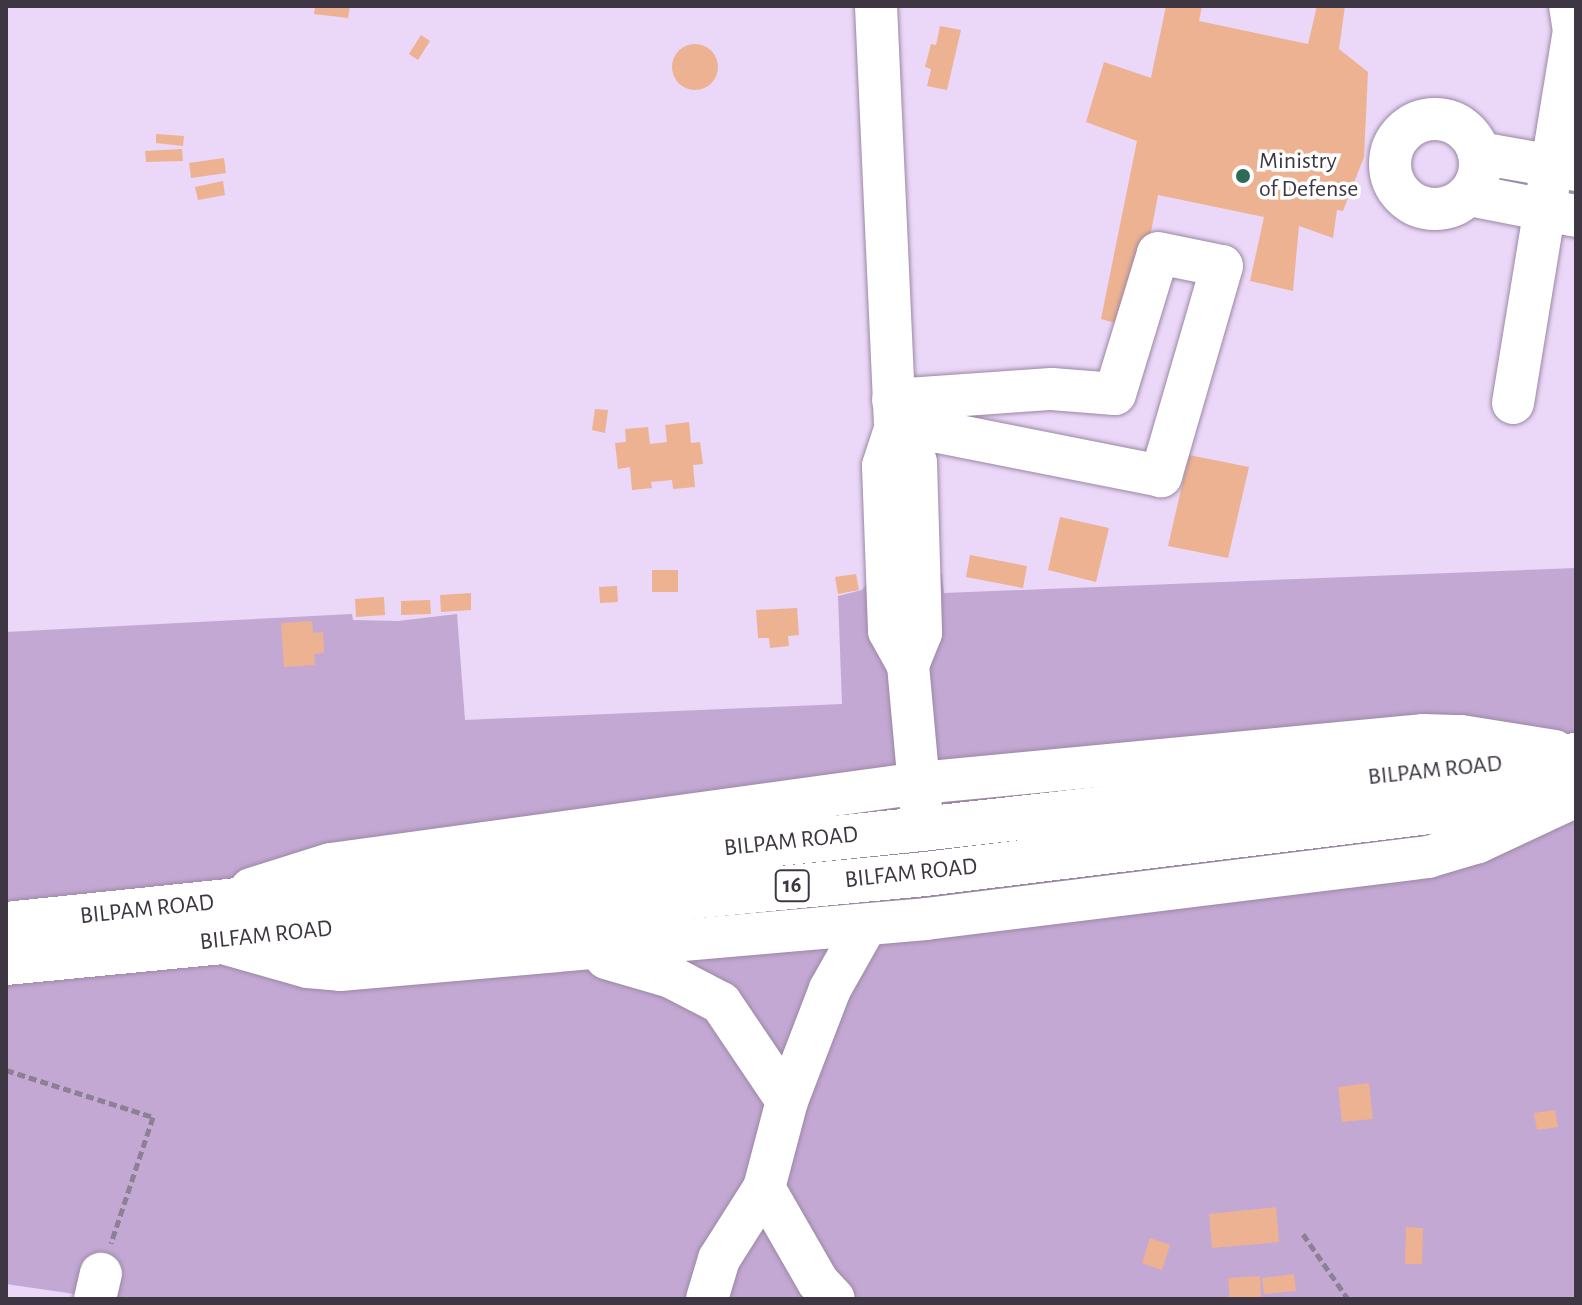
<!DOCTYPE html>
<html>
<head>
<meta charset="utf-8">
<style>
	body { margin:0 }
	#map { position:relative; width:1582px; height:1305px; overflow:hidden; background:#ebd7f7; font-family:"Alegreya Sans",sans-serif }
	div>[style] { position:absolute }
	.green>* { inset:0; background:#c3a8d3 }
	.building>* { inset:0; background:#edb291 }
	.round { border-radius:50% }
	.path>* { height:5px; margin-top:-2.5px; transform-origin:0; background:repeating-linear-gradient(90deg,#8d8095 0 8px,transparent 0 12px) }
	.roads { filter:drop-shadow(0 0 2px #9a88a5) drop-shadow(0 0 2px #9a88a5) }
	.minor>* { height:42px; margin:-21px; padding:0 21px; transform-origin:21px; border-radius:21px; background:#fff }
	.minor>.ring { margin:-21px; padding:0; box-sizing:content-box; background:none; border:42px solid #fff; border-radius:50% }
	.major>* { height:44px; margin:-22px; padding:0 22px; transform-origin:22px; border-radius:22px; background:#fff }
	.dots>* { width:22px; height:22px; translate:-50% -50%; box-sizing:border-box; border:4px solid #fff; border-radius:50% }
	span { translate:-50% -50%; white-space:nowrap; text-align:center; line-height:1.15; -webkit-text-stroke:7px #fff; paint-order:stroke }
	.shield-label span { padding:2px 6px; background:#fff; border:2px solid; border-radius:6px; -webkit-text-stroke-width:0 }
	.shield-label { font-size:22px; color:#3e3743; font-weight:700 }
	.poi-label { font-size:24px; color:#3e3743 }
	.left { translate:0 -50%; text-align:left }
	.street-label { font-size:24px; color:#3e3743 }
	.frame { position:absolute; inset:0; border:8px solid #3e3743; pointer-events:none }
</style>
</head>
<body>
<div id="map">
	<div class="green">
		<div style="clip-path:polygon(1576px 568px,1576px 1299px,109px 1299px,6px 1284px,6px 632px,352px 614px,353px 620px,398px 621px,457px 614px,465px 720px,842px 704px,838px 596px,862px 590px,867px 583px,916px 574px,942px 574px,944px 593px)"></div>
	</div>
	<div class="building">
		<div style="clip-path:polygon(315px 6px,350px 6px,348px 18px,314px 14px)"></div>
		<div style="clip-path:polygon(1166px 6px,1202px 6px,1199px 21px,1308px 44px,1317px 6px,1345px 6px,1339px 49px,1368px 72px,1364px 157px,1343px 211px,1337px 210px,1333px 238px,1299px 226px,1293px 291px,1250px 281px,1264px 217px,1158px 195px,1133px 328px,1101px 319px,1137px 141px,1086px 122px,1104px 62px,1151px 78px)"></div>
		<div style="clip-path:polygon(940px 26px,961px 30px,947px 90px,927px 86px,931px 69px,925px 67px,931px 44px,936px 45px)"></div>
		<div style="clip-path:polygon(421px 35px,430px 41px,418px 60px,409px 54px)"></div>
		<div class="round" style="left:672px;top:44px;width:46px;height:46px"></div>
		<div style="clip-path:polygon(156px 134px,184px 136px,183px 146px,156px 143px)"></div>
		<div style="clip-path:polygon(182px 149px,183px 161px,146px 162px,145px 151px)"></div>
		<div style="clip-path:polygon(224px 158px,226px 173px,191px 178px,189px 163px)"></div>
		<div style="clip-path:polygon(223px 181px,225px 195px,198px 200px,195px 187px)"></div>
		<div style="clip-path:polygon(595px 409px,608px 410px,605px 433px,592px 430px)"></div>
		<div style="clip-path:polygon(689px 422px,691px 443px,700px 442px,703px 464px,693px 465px,695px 487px,673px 489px,672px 480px,651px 482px,652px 488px,632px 490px,630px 467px,618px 469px,615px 443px,626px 442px,625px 429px,648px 427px,650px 444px,667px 442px,665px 425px)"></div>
		<div style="clip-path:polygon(1189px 455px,1249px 467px,1228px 558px,1168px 546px)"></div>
		<div style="clip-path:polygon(1060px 517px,1109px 528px,1096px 582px,1048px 570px)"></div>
		<div style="clip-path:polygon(970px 555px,1027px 566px,1023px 588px,966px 577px)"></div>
		<div style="clip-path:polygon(652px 570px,678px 570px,678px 592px,652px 592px)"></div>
		<div style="clip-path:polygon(856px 574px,859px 590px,838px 594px,835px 577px)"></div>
		<div style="clip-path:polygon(617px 586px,618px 602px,600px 603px,599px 587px)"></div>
		<div style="clip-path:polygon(471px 593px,471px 610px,441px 612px,440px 595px)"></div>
		<div style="clip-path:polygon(384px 597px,385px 615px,356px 617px,355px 599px)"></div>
		<div style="clip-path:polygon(430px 600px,431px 614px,401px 615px,401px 601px)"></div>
		<div style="clip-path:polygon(797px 608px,799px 635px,788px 636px,789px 646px,770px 648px,769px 638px,758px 638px,756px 610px)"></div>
		<div style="clip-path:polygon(312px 621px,313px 633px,323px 632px,324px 653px,314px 654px,315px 665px,284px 667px,281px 623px)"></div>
		<div style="clip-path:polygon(1369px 1083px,1373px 1119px,1342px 1122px,1338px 1087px)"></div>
		<div style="clip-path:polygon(1555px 1110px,1558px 1127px,1537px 1130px,1534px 1113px)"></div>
		<div style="clip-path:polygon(1276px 1207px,1279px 1242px,1212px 1248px,1209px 1214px)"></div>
		<div style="clip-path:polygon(1406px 1227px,1423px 1228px,1422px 1264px,1405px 1264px)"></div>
		<div style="clip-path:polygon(1150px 1238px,1170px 1245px,1162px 1270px,1142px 1263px)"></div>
		<div style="clip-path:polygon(1294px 1274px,1296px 1291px,1264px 1294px,1262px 1278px)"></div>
		<div style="clip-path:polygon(1260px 1276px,1261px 1299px,1230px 1299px,1228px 1278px)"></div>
	</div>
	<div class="path">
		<div style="left:6px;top:1070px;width:154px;rotate:17.7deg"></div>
		<div style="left:153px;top:1117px;width:133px;rotate:108.4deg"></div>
		<div style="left:1303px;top:1234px;width:79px;rotate:55.3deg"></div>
	</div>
	<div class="roads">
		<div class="minor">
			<div style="left:876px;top:6px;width:423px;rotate:87.4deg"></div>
			<div style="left:895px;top:429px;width:39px;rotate:108deg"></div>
			<div style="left:883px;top:466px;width:165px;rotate:87.9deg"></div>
			<div style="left:889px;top:631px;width:39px;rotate:61deg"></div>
			<div style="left:908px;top:665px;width:145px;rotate:84.8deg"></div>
			<div class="ring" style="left:1390px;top:119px;width:48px;height:48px"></div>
			<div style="left:1479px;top:153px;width:98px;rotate:9.9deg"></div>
			<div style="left:1469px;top:195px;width:109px;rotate:11.1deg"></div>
			<div style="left:893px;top:400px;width:159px;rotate:-4deg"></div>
			<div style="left:1052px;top:389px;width:63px;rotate:4.5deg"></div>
			<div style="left:1115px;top:394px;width:147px;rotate:-73deg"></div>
			<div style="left:1158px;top:253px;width:65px;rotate:11.5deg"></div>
			<div style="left:1222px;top:266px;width:219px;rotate:106.2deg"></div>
			<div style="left:1161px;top:476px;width:227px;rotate:-168.8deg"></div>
			<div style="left:938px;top:432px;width:43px;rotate:-176deg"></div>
			<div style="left:1513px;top:403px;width:377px;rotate:-80.7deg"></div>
			<div style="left:1574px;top:31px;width:25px;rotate:-99deg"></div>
			<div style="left:895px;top:429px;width:39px;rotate:58deg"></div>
			<div style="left:916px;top:462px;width:171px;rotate:88.3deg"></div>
			<div style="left:921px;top:633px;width:35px;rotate:112deg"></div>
			<div style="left:251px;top:889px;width:84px;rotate:-17.4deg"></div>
			<div style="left:331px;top:864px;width:595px;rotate:-7.83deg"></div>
			<div style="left:920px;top:783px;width:505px;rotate:-5.45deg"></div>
			<div style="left:1423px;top:735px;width:38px;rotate:2deg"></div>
			<div style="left:1461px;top:736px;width:95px;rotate:9.1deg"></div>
			<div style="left:223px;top:943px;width:88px;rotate:15.8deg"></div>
			<div style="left:308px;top:967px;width:32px;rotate:5deg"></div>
			<div style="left:340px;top:970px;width:588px;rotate:-4.97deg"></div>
			<div style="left:926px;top:919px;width:506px;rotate:-7.04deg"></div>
			<div style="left:1428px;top:857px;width:52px;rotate:-16.7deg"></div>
			<div style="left:1478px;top:842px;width:99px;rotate:-25deg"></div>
			<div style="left:606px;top:958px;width:68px;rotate:16.3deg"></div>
			<div style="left:671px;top:977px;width:56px;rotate:27.5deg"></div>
			<div style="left:721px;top:1003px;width:118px;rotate:56deg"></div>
			<div style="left:764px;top:1188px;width:108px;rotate:60.1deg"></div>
			<div style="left:818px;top:1282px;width:23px;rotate:47deg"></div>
			<div style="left:95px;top:1299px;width:26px;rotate:-77deg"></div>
			<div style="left:707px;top:1299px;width:42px;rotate:-73.3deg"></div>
			<div style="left:719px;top:1259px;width:84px;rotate:-57.6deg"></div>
			<div style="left:764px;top:1188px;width:90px;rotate:-75.2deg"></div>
			<div style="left:787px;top:1101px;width:120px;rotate:-69deg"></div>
			<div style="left:830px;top:989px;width:73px;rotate:-60.6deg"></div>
		</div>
		<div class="major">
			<div style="left:6px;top:924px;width:921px;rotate:-5.92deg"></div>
			<div style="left:922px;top:829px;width:658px;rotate:-6.46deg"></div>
			<div style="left:6px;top:963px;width:923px;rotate:-5.53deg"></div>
			<div style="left:925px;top:874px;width:656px;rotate:-7.01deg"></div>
		</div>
	</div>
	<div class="dots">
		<div style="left:1243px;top:176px;background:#2d6b58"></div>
	</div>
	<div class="shield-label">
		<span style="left:792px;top:886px">16</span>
	</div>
	<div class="poi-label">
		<span class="left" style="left:1259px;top:176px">Ministry<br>of Defense</span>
	</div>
	<div class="street-label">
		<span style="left:1435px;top:771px;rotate:-6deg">BILPAM ROAD</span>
		<span style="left:791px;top:842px;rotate:-6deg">BILPAM ROAD</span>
		<span style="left:911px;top:874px;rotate:-6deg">BILFAM ROAD</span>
		<span style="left:147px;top:910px;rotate:-6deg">BILPAM ROAD</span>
		<span style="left:266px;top:936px;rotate:-6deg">BILFAM ROAD</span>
	</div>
	<div class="frame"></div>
</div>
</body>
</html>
